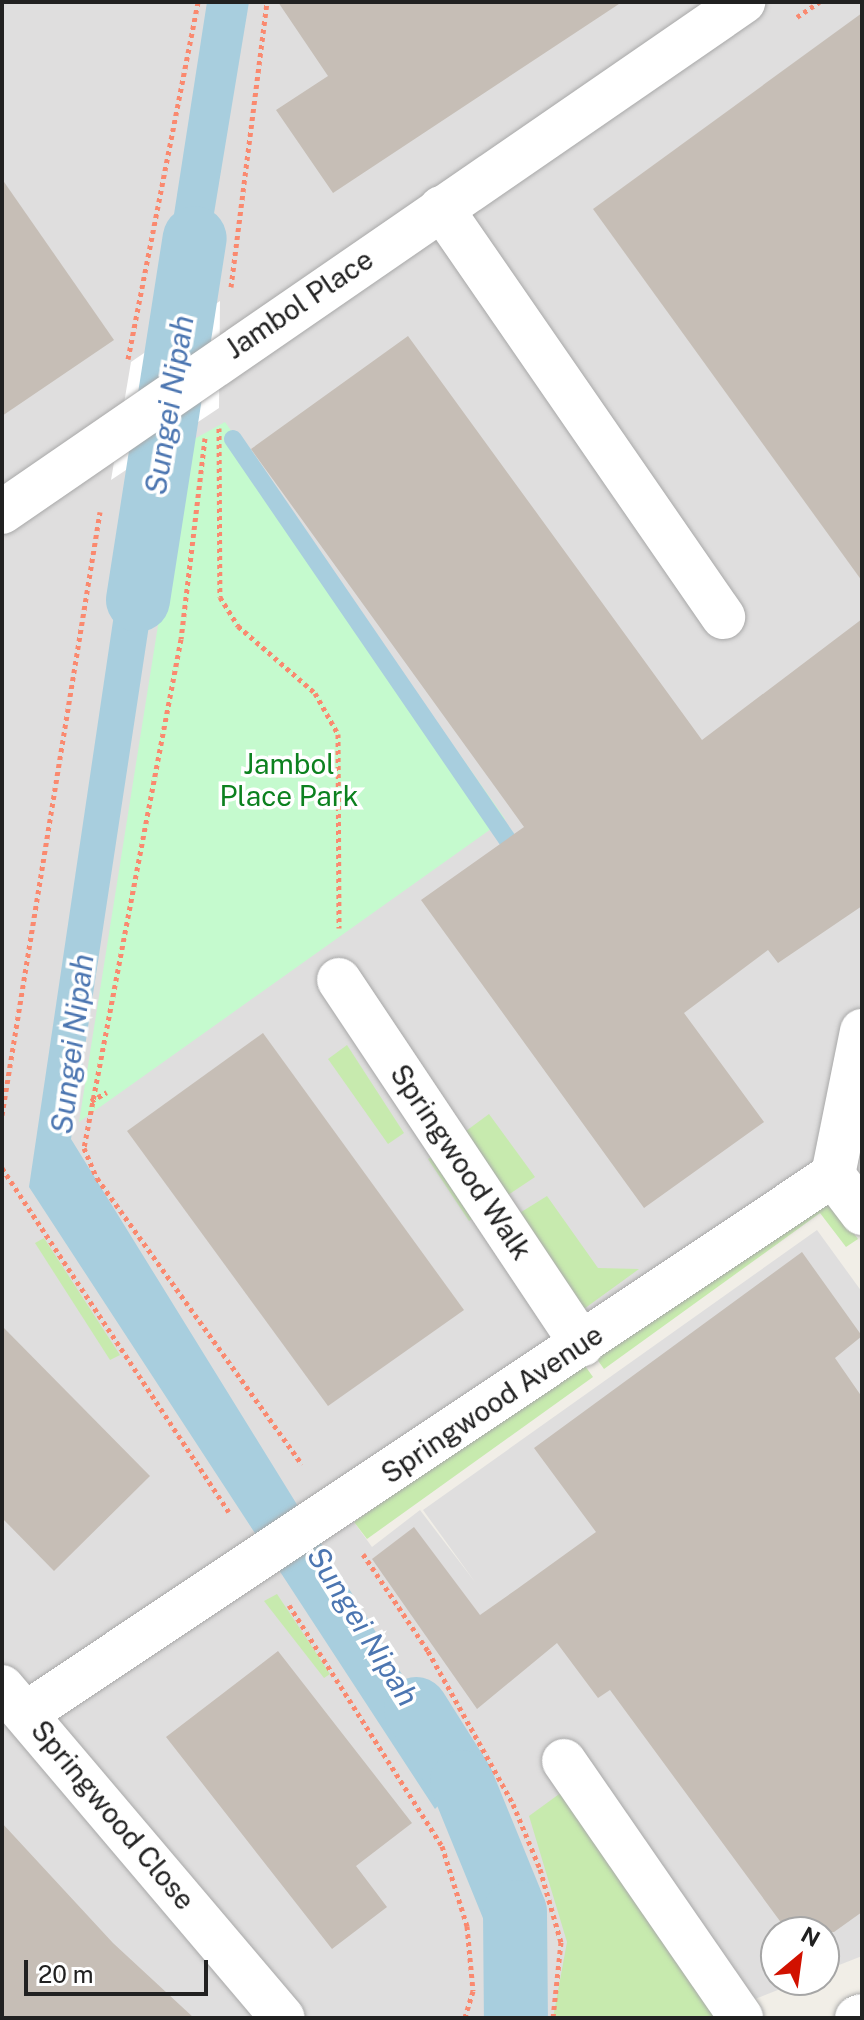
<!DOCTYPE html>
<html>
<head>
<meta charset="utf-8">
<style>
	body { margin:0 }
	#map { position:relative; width:864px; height:2020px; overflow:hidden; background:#f1eee7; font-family:"Public Sans",sans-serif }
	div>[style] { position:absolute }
	.residential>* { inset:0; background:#dfdede }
	.grass>* { inset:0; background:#c7eaae }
	.park>* { inset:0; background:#c5face }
	.water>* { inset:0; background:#a8cede }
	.pier>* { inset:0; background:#fff }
	.stream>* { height:18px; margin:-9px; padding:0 9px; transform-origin:9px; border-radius:9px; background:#a8cede }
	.canal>* { height:64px; margin:-32px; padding:0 32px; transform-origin:32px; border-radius:32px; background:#a8cede }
	.building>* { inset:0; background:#c6beb6 }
	.path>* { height:5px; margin-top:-2.5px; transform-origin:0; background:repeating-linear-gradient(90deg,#fa896f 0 4px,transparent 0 8px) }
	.roads { filter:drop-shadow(0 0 2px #a8a8a8) drop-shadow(0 0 2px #a8a8a8) }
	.minor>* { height:44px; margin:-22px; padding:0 22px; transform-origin:22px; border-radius:22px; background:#fff }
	span { translate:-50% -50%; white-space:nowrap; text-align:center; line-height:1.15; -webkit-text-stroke:7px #fff; paint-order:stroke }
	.street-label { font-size:28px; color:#212121 }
	.park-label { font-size:28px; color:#0c811f }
	.water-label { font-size:30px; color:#4c76b1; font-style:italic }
	.frame { position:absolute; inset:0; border:4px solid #212121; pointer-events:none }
	.north { position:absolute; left:760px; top:1916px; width:80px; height:80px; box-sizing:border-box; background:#fff; border:2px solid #a6a6a6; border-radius:50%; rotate:29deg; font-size:22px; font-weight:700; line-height:32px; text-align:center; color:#212121 }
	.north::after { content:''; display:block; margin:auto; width:28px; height:36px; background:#d11100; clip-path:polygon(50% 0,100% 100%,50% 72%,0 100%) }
	.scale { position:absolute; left:24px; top:1960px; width:184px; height:36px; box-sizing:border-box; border:4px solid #212121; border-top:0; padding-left:10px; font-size:24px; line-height:28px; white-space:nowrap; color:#212121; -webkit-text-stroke:6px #fff; paint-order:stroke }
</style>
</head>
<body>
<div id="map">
	<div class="residential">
		<div style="clip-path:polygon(2px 2px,862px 2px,862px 1188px,839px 1158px,341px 1504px,372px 1547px,420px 1510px,475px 1582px,423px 1510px,817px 1230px,862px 1292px,862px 1956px,824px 1971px,824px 1932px,776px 1932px,776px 1980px,803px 1980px,707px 2018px,2px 2018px)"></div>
	</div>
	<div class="grass">
		<div style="clip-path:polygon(347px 1045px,404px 1133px,388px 1144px,328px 1059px)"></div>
		<div style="clip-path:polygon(489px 1114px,535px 1177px,469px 1221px,428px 1159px)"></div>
		<div style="clip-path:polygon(824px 1192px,858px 1239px,846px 1247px,820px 1213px,604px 1369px,594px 1355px,583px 1363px,593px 1377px,367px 1539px,354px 1522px)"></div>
		<div style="clip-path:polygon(547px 1196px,598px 1268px,639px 1269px,566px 1322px,502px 1224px)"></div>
		<div style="clip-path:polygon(44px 1238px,120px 1355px,110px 1360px,35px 1243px)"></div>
		<div style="clip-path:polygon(277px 1594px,330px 1674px,324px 1678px,264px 1601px)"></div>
		<div style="clip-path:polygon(562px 1792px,717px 2018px,553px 2018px,567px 1942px,529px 1816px)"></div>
	</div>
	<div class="park">
		<div style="clip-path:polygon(225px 422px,505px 819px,79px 1122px,187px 443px)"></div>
	</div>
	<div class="water">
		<div style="clip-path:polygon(207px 2px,249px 2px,198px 310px,154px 343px)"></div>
		<div style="clip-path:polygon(167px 507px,71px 1139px,466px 1778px,435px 1809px,29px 1187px,128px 520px)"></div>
	</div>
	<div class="pier">
		<div style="clip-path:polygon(220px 301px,219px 408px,111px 480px,131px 362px)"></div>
	</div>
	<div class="stream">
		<div style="left:233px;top:439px;width:485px;rotate:55.6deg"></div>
	</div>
	<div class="canal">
		<div style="left:138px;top:600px;width:366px;rotate:-81.1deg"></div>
		<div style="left:416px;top:1709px;width:86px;rotate:57.8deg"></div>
		<div style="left:462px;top:1782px;width:140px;rotate:67.8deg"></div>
		<div style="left:515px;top:1912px;width:106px;rotate:89.5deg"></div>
	</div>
	<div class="building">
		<div style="clip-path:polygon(278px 2px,622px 2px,333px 193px,276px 110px,328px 76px)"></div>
		<div style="clip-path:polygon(862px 13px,862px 581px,593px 209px)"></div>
		<div style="clip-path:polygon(2px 179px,114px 340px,2px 416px)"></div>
		<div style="clip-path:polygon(408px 336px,702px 740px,862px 619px,862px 906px,778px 963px,768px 950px,684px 1013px,764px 1122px,644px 1208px,421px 900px,524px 827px,251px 449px)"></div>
		<div style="clip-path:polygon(263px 1033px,464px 1310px,328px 1406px,127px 1131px)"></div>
		<div style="clip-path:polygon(802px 1252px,862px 1336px,835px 1358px,862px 1397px,862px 1912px,834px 1932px,788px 1932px,610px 1690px,598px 1698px,557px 1643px,477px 1709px,372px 1559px,414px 1527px,480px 1615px,517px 1589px,596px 1532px,534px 1448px)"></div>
		<div style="clip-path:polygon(2px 1326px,150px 1476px,54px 1571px,2px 1518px)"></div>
		<div style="clip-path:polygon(278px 1651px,412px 1823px,356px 1866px,387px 1907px,332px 1949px,166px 1737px)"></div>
		<div style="clip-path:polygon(2px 1823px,113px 1943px,194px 2018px,2px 2018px)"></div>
	</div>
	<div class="path">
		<div style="left:797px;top:17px;width:27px;rotate:-34deg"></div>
		<div style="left:231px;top:287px;width:287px;rotate:-82.8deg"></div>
		<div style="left:128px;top:359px;width:364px;rotate:-78.9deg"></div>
		<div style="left:219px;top:428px;width:169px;rotate:89.7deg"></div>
		<div style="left:220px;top:597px;width:34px;rotate:58deg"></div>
		<div style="left:238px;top:626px;width:102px;rotate:41deg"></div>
		<div style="left:315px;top:693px;width:47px;rotate:60.7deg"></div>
		<div style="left:338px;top:734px;width:194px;rotate:89.7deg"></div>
		<div style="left:205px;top:438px;width:202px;rotate:96.8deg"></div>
		<div style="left:181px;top:639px;width:518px;rotate:100.79deg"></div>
		<div style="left:84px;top:1148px;width:33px;rotate:67deg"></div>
		<div style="left:97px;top:1178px;width:352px;rotate:54.4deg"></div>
		<div style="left:91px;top:1101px;width:18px;rotate:-29deg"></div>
		<div style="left:2px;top:1115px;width:611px;rotate:-80.77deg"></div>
		<div style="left:2px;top:1168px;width:412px;rotate:56.6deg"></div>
		<div style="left:363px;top:1554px;width:117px;rotate:56.2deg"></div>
		<div style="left:428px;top:1651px;width:175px;rotate:60.9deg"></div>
		<div style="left:513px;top:1804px;width:70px;rotate:67.4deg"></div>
		<div style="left:540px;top:1869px;width:76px;rotate:74deg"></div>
		<div style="left:561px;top:1942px;width:76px;rotate:96deg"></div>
		<div style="left:289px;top:1605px;width:285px;rotate:57.6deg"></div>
		<div style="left:442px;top:1846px;width:84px;rotate:72.6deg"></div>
		<div style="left:467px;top:1926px;width:65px;rotate:84.7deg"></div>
		<div style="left:473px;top:1991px;width:28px;rotate:107deg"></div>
	</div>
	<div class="roads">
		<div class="minor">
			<div style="left:441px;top:208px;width:497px;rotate:55.4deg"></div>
			<div style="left:2px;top:512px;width:900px;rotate:-34.54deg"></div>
			<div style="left:339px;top:980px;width:438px;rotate:56.3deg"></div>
			<div style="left:833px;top:1175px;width:48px;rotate:52.7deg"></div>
			<div style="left:2px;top:1687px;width:434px;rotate:49.7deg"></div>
			<div style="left:28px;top:1712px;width:968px;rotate:-33.71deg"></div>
			<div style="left:833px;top:1175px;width:147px;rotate:-78.6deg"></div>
			<div style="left:564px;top:1761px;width:312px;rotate:55.4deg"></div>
			<div style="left:857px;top:2018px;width:5px;rotate:-22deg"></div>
		</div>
	</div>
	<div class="street-label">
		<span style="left:299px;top:304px;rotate:-34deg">Jambol Place</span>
		<span style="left:461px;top:1162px;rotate:56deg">Springwood Walk</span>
		<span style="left:492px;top:1404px;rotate:-34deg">Springwood Avenue</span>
		<span style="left:113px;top:1815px;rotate:50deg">Springwood Close</span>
	</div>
	<div class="park-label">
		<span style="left:289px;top:780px">Jambol<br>Place Park</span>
	</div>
	<div class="water-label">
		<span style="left:169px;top:405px;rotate:-81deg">Sungei Nipah</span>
		<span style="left:72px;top:1044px;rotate:-83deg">Sungei Nipah</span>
		<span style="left:363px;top:1626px;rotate:58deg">Sungei Nipah</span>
	</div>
	<div class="frame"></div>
	<div class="north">N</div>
	<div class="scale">20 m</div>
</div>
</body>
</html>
